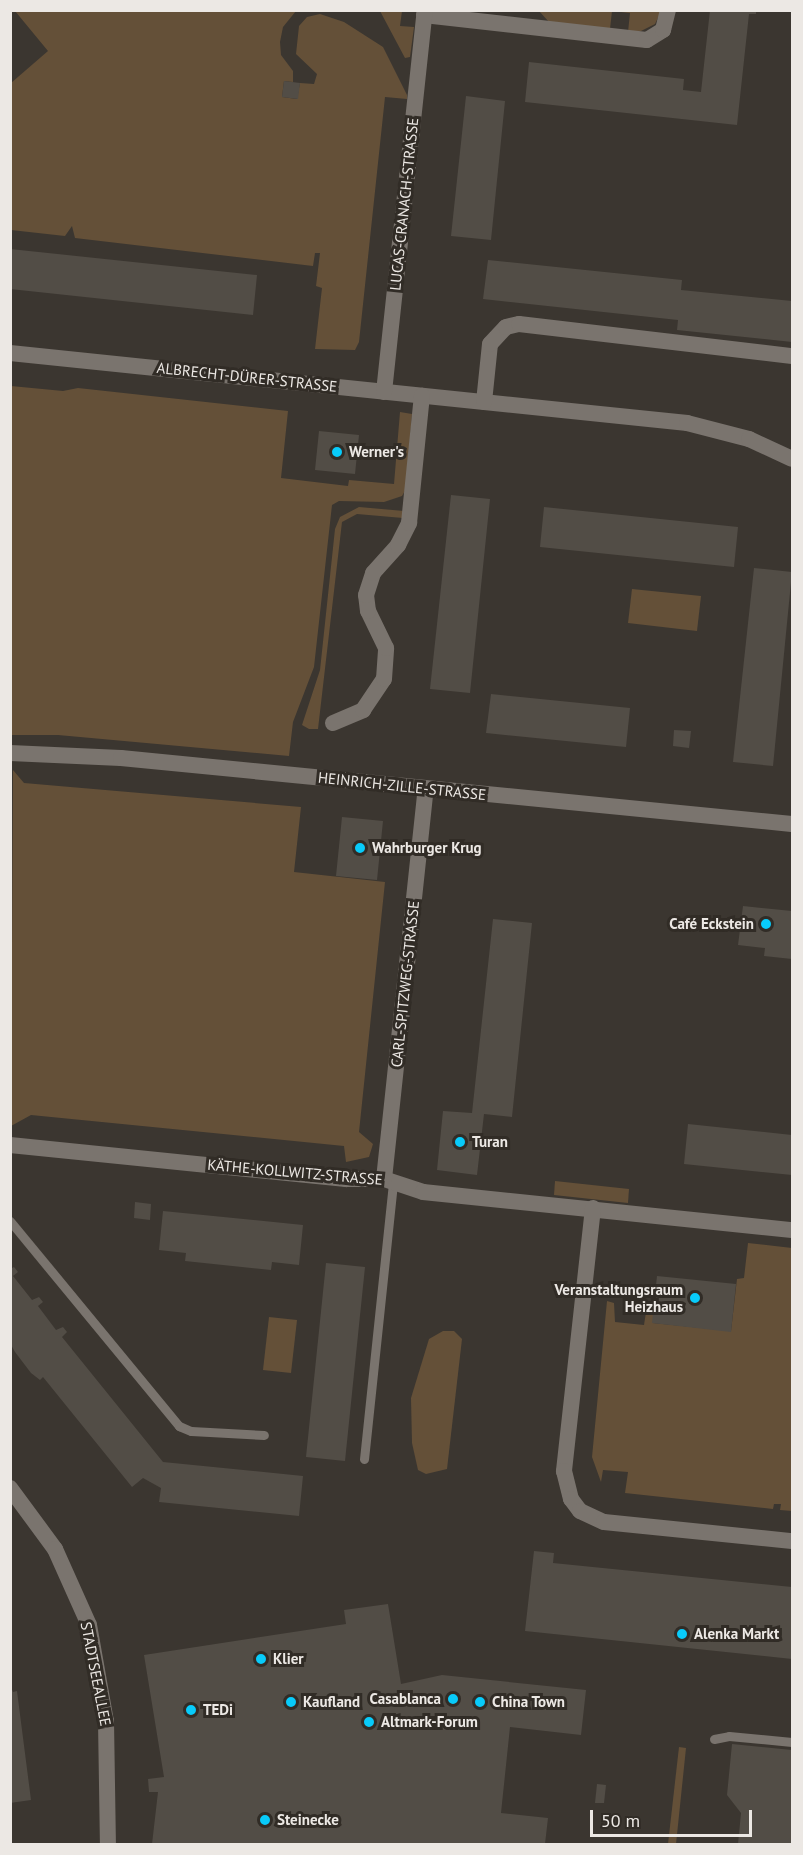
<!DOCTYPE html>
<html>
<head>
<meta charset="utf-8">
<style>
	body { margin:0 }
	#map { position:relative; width:803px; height:1855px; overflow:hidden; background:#3b3630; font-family:"PT Sans",sans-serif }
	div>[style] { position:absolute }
	.green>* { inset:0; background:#645038 }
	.building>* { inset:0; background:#524d46 }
	.service>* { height:9px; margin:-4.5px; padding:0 4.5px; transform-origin:4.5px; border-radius:4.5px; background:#7a746e }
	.minor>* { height:16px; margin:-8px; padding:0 8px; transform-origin:8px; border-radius:8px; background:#7a746e }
	.dots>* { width:16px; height:16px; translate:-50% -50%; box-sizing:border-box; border:3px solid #312c26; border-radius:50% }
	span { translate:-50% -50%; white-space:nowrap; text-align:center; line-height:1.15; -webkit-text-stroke:6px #312c26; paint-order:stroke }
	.street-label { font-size:15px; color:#ece8e4 }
	.poi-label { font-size:15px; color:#ece8e4; font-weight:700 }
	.left { translate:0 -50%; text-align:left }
	.right { translate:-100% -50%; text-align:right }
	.frame { position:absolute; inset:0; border:12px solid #ece8e4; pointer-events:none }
	.scale { position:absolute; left:590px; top:1810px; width:162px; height:27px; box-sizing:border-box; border:3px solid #ece8e4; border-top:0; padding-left:8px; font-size:18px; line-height:21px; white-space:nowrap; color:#ece8e4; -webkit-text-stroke:4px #312c26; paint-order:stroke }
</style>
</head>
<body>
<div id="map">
	<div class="green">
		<div style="clip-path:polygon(15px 11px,296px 11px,283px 27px,280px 42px,281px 55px,293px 71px,293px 82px,284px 81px,282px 97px,297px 99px,300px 83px,314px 84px,317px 74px,296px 54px,299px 26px,307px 17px,320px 14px,344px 22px,383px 47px,407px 95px,407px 99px,385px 97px,359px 342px,355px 350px,315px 349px,322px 288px,316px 286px,320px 253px,315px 253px,313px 266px,75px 238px,72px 226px,65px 236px,11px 230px,11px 83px,48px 51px)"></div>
		<div style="clip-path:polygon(380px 11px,402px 11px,400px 26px,414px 27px,410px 57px,405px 58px)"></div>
		<div style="clip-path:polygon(539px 11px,661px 11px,655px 24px,641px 31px,628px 32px,630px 13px,612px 11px,610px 29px,549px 22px)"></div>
		<div style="clip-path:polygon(11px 386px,63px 391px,78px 388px,288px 411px,281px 478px,348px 486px,349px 480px,394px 484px,400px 412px,412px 414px,406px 489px,402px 496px,384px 502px,339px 501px,332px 505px,314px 667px,293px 722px,289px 756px,58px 735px,11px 735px)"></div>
		<div style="clip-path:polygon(359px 507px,404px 511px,403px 518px,357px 514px,342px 522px,318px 729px,309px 729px,302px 725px,320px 670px,335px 529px,340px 517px)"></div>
		<div style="clip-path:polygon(632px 589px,701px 596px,697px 631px,628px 623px)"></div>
		<div style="clip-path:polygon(13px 770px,24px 783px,301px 807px,294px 872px,385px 882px,359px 1132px,373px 1144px,369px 1157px,346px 1162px,344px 1146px,31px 1115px,11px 1126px)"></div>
		<div style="clip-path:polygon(555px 1181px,629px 1189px,628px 1203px,554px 1195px)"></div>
		<div style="clip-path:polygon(748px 1243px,792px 1248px,792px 1511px,780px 1510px,781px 1504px,774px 1504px,773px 1509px,625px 1493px,628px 1472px,603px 1470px,601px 1482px,592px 1457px,607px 1301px,614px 1303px,615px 1322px,644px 1325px,646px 1312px,654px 1312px,653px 1323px,731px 1331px,737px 1279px,744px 1278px)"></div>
		<div style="clip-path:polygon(269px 1317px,297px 1320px,291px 1373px,263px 1370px)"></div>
		<div style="clip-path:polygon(443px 1331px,454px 1331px,462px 1339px,447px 1469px,426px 1474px,418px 1470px,412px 1443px,411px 1398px,429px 1339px)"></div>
		<div style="clip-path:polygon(679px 1747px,686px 1748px,676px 1844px,668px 1844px)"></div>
	</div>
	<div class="building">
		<div style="clip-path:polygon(710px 10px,756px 10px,756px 14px,749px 14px,737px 125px,525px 102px,529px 62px,684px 79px,683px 90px,701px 92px)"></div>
		<div style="clip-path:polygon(284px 81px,300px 83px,298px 99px,282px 97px)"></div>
		<div style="clip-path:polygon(466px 96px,505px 101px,491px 240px,451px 236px)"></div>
		<div style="clip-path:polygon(10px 249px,257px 275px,253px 315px,10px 289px)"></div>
		<div style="clip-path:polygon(488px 260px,682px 280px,681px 290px,792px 301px,792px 342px,677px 330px,678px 320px,483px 299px)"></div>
		<div style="clip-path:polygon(319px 431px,359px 435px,355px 474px,315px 470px)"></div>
		<div style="clip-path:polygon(451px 495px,490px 499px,470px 693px,430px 689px)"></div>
		<div style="clip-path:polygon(544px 507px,738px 527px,734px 567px,540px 547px)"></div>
		<div style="clip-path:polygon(754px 568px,792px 572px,773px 766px,733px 762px)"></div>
		<div style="clip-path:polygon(491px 694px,630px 708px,626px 747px,486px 733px)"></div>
		<div style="clip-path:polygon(674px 730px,691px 731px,689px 748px,673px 746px)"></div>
		<div style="clip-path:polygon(342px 817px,383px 821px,377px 880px,336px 876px)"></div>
		<div style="clip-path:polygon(743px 906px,792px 911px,792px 959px,764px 956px,765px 948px,738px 945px)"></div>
		<div style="clip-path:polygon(493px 919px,532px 923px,512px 1117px,484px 1114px,477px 1175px,437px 1170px,443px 1111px,472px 1113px)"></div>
		<div style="clip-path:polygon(688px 1124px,792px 1135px,792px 1175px,684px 1164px)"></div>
		<div style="clip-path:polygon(135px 1202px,151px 1204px,150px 1220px,134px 1218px)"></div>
		<div style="clip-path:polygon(163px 1211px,303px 1225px,299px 1265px,272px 1262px,271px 1270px,185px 1261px,186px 1253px,159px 1250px)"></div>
		<div style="clip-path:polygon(326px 1263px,365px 1267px,345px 1461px,306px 1457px)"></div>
		<div style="clip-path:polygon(14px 1267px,18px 1272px,13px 1276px,32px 1300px,39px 1297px,43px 1302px,38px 1306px,56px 1330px,63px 1327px,67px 1332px,62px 1337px,163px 1462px,303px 1476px,299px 1516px,159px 1502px,161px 1488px,143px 1478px,132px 1487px,43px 1377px,40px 1380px,31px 1373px,15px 1352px,10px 1343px,10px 1269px)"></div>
		<div style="clip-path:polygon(657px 1276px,736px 1284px,731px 1332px,652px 1323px)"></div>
		<div style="clip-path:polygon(534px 1551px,554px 1553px,553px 1563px,792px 1587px,792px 1659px,525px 1631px)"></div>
		<div style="clip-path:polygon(388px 1604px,401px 1684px,442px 1675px,586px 1690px,581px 1735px,510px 1727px,501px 1813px,548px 1818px,545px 1844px,152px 1844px,158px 1792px,149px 1792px,148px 1779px,164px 1777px,144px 1655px,346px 1624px,344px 1610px)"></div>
		<div style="clip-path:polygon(10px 1685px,13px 1692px,17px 1691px,31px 1800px,10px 1803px)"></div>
		<div style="clip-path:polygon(732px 1744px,792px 1750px,792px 1844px,738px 1844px,741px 1813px,727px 1795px)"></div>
		<div style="clip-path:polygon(597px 1784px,606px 1785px,604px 1803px,595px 1803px)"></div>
	</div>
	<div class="service">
		<div style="left:10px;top:1221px;width:266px;rotate:50.5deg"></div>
		<div style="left:179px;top:1426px;width:13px;rotate:23deg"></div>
		<div style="left:191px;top:1431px;width:73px;rotate:3.1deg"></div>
		<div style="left:364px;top:1459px;width:279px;rotate:-84deg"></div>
		<div style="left:714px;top:1739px;width:15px;rotate:-11deg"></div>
		<div style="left:729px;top:1736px;width:63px;rotate:5.4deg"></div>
	</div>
	<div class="minor">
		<div style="left:424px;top:15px;width:224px;rotate:6.4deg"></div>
		<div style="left:647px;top:40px;width:19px;rotate:-32deg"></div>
		<div style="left:663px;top:30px;width:21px;rotate:-76deg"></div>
		<div style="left:10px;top:353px;width:681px;rotate:5.9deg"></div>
		<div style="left:687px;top:423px;width:64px;rotate:14.5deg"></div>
		<div style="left:749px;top:439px;width:47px;rotate:24.9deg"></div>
		<div style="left:384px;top:392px;width:384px;rotate:-83.9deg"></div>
		<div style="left:484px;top:402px;width:58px;rotate:-84.1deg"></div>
		<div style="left:490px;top:344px;width:23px;rotate:-47deg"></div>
		<div style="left:506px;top:327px;width:13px;rotate:-13deg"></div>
		<div style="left:519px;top:324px;width:275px;rotate:6.7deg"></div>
		<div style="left:333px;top:723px;width:33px;rotate:-23deg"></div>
		<div style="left:363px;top:710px;width:37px;rotate:-56deg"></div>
		<div style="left:384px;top:679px;width:31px;rotate:-86deg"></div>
		<div style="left:386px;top:648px;width:41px;rotate:-115.9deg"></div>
		<div style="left:368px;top:611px;width:16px;rotate:-97deg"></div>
		<div style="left:366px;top:595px;width:23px;rotate:-72deg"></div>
		<div style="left:373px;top:573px;width:38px;rotate:-48deg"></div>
		<div style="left:398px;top:545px;width:25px;rotate:-63deg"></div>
		<div style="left:409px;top:523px;width:128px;rotate:-84.2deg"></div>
		<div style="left:10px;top:753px;width:111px;rotate:2.6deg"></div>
		<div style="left:121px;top:758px;width:674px;rotate:5.62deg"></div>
		<div style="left:10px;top:1145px;width:338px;rotate:5.8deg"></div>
		<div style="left:346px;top:1179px;width:38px"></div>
		<div style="left:384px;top:1179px;width:41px;rotate:18.4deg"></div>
		<div style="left:423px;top:1192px;width:371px;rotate:5.9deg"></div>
		<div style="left:384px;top:1179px;width:392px;rotate:-83.9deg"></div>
		<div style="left:593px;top:1208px;width:265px;rotate:96.3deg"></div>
		<div style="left:564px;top:1471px;width:29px;rotate:76deg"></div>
		<div style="left:571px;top:1499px;width:15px;rotate:53deg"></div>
		<div style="left:580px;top:1511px;width:26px;rotate:25deg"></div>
		<div style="left:604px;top:1522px;width:189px;rotate:5.8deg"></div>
		<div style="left:10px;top:1488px;width:76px;rotate:53.6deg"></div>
		<div style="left:55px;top:1549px;width:83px;rotate:65.9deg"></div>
		<div style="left:89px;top:1625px;width:97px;rotate:80deg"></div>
		<div style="left:106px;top:1721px;width:123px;rotate:89.1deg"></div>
	</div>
	<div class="dots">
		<div style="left:337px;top:452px;background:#08cbfa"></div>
		<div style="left:360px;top:848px;background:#08cbfa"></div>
		<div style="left:766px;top:924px;background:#08cbfa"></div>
		<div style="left:460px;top:1142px;background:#08cbfa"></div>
		<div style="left:695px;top:1298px;background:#08cbfa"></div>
		<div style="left:682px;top:1634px;background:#08cbfa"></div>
		<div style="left:261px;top:1659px;background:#08cbfa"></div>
		<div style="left:453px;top:1699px;background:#08cbfa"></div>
		<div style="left:291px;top:1702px;background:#08cbfa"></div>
		<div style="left:480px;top:1702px;background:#08cbfa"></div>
		<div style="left:191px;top:1710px;background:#08cbfa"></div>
		<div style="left:369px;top:1722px;background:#08cbfa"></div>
		<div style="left:265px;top:1820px;background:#08cbfa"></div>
	</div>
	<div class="street-label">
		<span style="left:404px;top:204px;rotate:-84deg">LUCAS-CRANACH-STRASSE</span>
		<span style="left:247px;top:377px;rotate:6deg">ALBRECHT-DÜRER-STRASSE</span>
		<span style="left:402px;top:786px;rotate:6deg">HEINRICH-ZILLE-STRASSE</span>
		<span style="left:405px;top:984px;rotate:-84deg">CARL-SPITZWEG-STRASSE</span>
		<span style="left:295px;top:1172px;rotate:5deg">KÄTHE-KOLLWITZ-STRASSE</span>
		<span style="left:96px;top:1674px;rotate:79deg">STADTSEEALLEE</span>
	</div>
	<div class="poi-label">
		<span class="left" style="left:349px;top:452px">Werner's</span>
		<span class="left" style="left:372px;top:848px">Wahrburger Krug</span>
		<span class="right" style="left:754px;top:924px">Café Eckstein</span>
		<span class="left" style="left:472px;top:1142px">Turan</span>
		<span class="right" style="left:683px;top:1298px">Veranstaltungsraum<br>Heizhaus</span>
		<span class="left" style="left:694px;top:1634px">Alenka Markt</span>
		<span class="left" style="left:273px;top:1659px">Klier</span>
		<span class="right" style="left:441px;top:1699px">Casablanca</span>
		<span class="left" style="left:303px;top:1702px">Kaufland</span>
		<span class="left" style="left:492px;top:1702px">China Town</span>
		<span class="left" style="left:203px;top:1710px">TEDi</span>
		<span class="left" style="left:381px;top:1722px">Altmark-Forum</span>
		<span class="left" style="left:277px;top:1820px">Steinecke</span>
	</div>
	<div class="frame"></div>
	<div class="scale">50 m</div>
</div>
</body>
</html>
